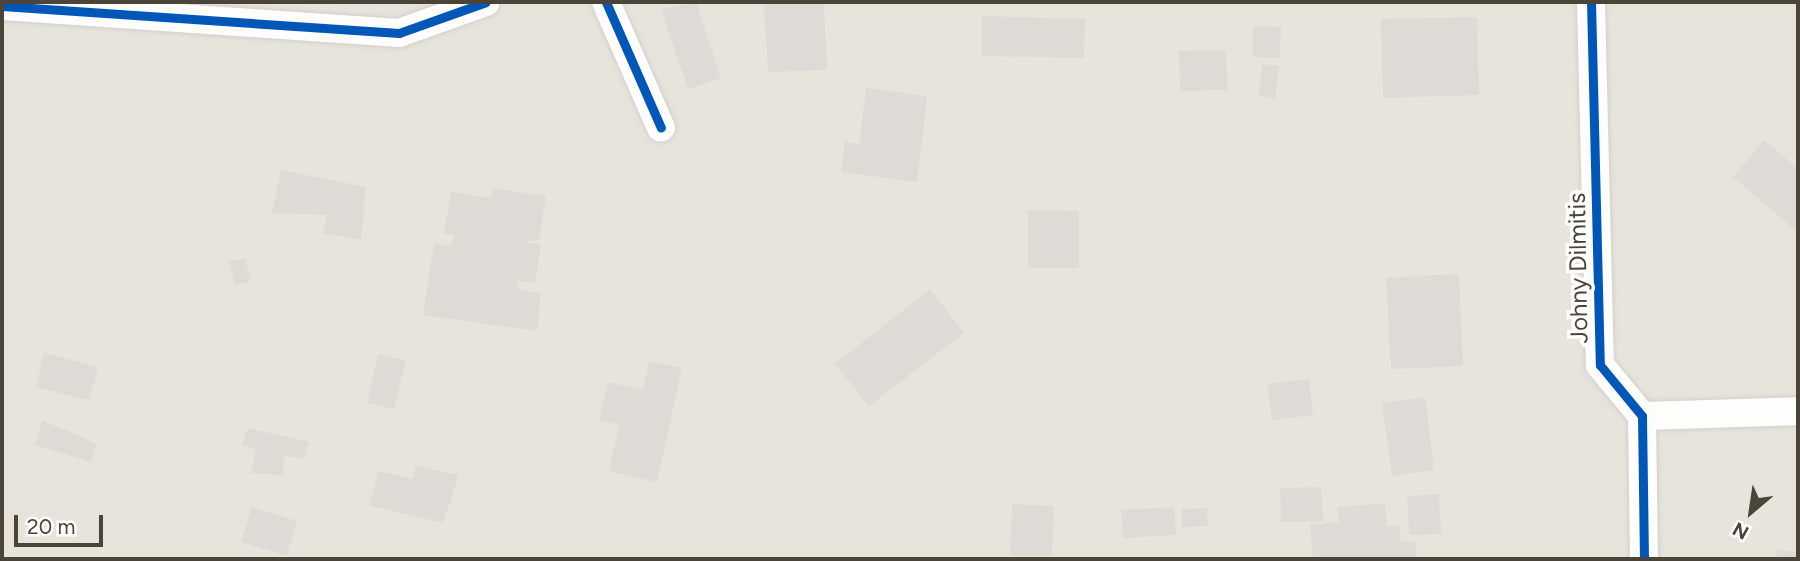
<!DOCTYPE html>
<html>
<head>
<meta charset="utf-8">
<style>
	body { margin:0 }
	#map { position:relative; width:1800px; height:561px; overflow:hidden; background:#f4f2ee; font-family:Figtree,sans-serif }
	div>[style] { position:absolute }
	.residential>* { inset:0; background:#e7e4dc }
	.building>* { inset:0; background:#dedbd6 }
	.roads { filter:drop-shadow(0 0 2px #d2d0cb) drop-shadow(0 0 2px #d2d0cb) }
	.street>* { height:28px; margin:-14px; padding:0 14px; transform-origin:14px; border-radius:14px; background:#fdfdfc }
	.cycleway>* { height:9px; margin:-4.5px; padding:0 4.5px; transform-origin:4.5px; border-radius:4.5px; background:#0057b8 }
	span { translate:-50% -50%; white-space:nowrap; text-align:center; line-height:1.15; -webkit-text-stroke:7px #fff; paint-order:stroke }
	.street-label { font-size:24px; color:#4b4439 }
	.frame { position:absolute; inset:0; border:4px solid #4b4439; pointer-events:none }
	.north { position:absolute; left:1716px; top:477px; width:70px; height:70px; -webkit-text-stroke:5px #fff; paint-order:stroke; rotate:209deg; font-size:19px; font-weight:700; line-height:28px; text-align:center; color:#4b4439 }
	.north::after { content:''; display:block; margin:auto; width:24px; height:32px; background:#4b4439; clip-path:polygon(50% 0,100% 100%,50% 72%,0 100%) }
	.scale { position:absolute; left:14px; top:515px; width:89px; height:32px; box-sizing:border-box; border:4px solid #4b4439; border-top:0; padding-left:9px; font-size:21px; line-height:24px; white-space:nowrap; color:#4b4439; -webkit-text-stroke:5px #fff; paint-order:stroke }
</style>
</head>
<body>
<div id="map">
	<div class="residential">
		<div style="clip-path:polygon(2px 2px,1798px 2px,1798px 559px,2px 559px)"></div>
	</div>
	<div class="building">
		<div style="clip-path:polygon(696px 2px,721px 78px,688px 89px,661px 10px)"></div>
		<div style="clip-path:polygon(797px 2px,824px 2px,827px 70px,768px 72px,764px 3px)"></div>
		<div style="clip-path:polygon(982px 16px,1085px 19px,1084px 58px,982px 56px)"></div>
		<div style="clip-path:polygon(1477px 17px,1479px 95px,1383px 98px,1381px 19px)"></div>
		<div style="clip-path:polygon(1253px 26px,1281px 27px,1280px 58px,1253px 57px)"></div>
		<div style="clip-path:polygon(1226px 50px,1227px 90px,1180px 91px,1179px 51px)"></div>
		<div style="clip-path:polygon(1263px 64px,1279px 66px,1275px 98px,1258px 95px)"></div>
		<div style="clip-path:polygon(866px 88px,927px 96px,917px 182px,841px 172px,845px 142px,859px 144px)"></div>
		<div style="clip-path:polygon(1764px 140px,1798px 169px,1796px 231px,1733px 177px)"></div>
		<div style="clip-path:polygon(281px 170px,366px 187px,361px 240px,323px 233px,327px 215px,272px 213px)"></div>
		<div style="clip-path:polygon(492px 188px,546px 196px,539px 240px,522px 242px,541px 244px,535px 283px,518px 281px,517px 289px,541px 293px,537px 331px,423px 315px,434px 243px,452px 246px,454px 235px,444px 234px,451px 192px,491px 198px)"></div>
		<div style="clip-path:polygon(1028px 210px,1079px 211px,1079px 268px,1028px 268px)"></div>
		<div style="clip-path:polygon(245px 258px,251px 281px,235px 285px,229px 262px)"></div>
		<div style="clip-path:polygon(1459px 274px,1463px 366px,1391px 369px,1386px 278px)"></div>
		<div style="clip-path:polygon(930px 289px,964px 333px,869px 406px,835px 364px)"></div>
		<div style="clip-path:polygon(44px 353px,98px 367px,89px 400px,36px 387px)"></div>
		<div style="clip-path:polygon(378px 354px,406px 361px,394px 409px,367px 403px)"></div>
		<div style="clip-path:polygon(649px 361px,682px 368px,657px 482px,609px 471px,619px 425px,599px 420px,608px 382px,643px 390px)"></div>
		<div style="clip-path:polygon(1309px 379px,1313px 415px,1272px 420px,1267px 384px)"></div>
		<div style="clip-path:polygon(1425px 397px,1434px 470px,1392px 476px,1382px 403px)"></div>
		<div style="clip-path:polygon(42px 420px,97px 444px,91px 462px,35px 445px)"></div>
		<div style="clip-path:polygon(248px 428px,309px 442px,304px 459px,285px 456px,282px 475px,251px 473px,256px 448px,242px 446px)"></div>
		<div style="clip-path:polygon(415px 466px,459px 475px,443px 523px,369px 505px,379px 471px,413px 479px)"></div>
		<div style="clip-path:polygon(1321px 487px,1323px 521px,1281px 522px,1280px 488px)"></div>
		<div style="clip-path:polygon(1439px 494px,1441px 534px,1409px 535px,1407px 496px)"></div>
		<div style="clip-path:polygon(1385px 503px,1387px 526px,1399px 525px,1401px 542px,1415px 541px,1417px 559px,1313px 559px,1310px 525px,1339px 522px,1337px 507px)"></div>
		<div style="clip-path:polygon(1012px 504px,1054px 506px,1052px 556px,1010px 555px)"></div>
		<div style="clip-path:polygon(252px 507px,297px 521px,287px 556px,241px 542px)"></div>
		<div style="clip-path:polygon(1174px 507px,1176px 535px,1123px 538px,1121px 510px)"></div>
		<div style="clip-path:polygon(1207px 508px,1208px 526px,1182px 527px,1182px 509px)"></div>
		<div style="clip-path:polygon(1778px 549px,1798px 553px,1798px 559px,1775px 559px)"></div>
	</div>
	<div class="roads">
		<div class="street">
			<div style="left:606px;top:2px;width:137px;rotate:66.4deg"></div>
			<div style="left:1591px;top:2px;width:363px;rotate:88.6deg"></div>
			<div style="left:1600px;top:365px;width:66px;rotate:50.5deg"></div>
			<div style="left:1642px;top:416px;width:143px;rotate:89.2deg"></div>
			<div style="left:2px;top:6px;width:398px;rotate:3.9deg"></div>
			<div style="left:399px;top:33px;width:92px;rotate:-19.6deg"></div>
			<div style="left:1642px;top:416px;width:156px;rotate:-1.8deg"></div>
		</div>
	</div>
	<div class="cycleway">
		<div style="left:606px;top:2px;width:137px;rotate:66.4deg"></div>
		<div style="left:1591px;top:2px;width:363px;rotate:88.6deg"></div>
		<div style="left:1600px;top:365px;width:66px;rotate:50.5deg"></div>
		<div style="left:1642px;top:416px;width:143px;rotate:89.2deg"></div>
		<div style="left:2px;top:6px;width:398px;rotate:3.9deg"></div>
		<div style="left:399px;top:33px;width:92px;rotate:-19.6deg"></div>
	</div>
	<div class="street-label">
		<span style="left:1578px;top:268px;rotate:-91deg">Johny Dilmitis</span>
	</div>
	<div class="frame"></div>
	<div class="north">N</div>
	<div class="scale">20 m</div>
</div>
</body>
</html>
